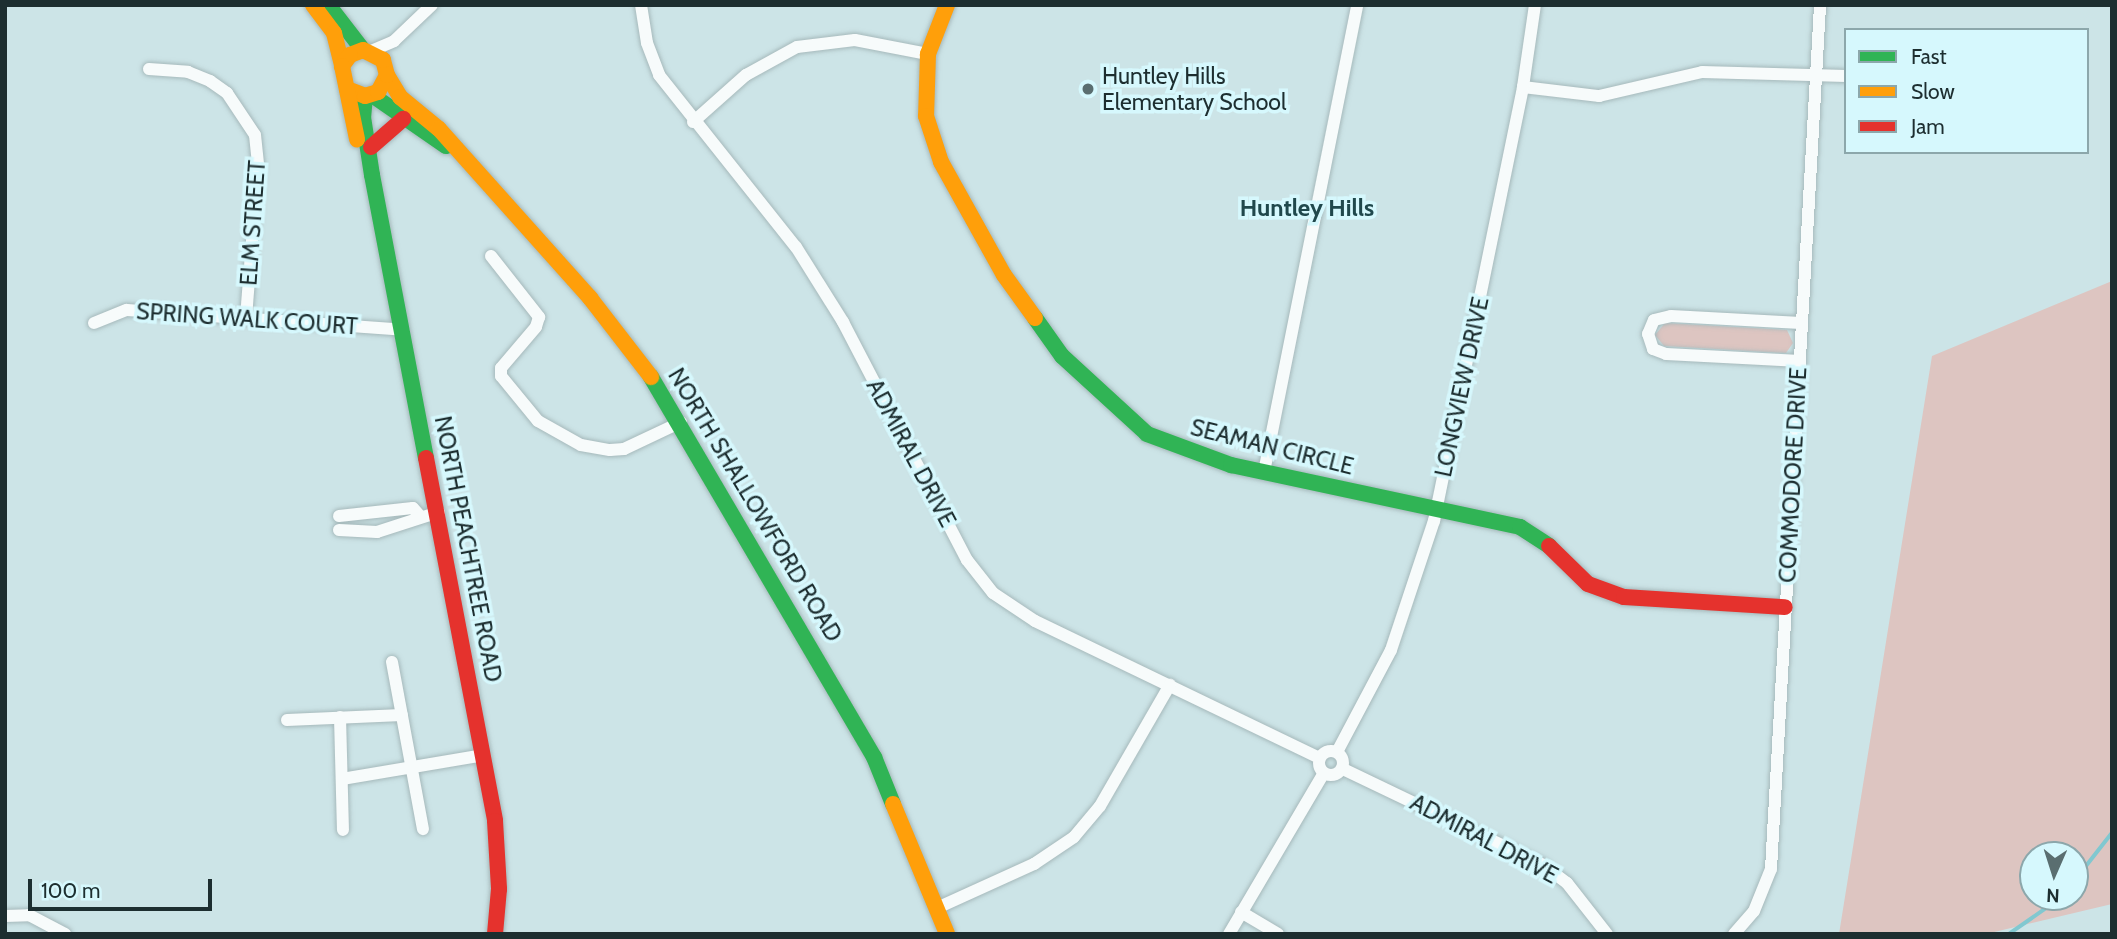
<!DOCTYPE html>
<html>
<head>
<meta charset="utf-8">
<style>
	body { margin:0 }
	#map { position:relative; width:2117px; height:939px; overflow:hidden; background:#cce4e7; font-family:Cabin,sans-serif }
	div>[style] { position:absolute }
	.green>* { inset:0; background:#ddc5c1 }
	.stream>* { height:3.5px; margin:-1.75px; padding:0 1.75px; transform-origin:1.75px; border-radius:1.75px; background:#81c8d0 }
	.roads { filter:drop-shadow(0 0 2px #a6b9bb) drop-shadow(0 0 2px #a6b9bb) }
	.street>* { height:12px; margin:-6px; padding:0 6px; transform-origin:6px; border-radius:6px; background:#f7fbfb }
	.street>.ring { margin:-6px; padding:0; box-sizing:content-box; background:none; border:12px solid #f7fbfb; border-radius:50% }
	.fast>* { height:16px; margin:-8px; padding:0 8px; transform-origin:8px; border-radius:8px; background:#30b455 }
	.slow>* { height:16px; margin:-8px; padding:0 8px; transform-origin:8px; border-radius:8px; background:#ff9f0a }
	.jam>* { height:16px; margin:-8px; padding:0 8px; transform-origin:8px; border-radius:8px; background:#e5322d }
	.dots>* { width:19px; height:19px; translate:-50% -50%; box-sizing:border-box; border:4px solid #d6f8fd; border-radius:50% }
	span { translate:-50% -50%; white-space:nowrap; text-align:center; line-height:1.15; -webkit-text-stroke:7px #d6f8fd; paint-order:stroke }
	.poi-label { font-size:23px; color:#1d2e30 }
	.left { translate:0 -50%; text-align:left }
	.street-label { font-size:23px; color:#1d2e30 }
	.neighbourhood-label { font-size:24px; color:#20484c; font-weight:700 }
	.frame { position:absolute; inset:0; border:7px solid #1d2e30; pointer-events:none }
	.legend { position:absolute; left:1844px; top:28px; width:245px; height:126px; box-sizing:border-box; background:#d6f8fd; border:2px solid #8ca7ab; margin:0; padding:9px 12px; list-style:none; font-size:21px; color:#1d2e30 }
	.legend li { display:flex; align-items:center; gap:14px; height:35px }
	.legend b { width:35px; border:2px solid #8ca7ab }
	.north { position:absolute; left:2019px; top:841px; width:70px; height:70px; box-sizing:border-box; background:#d6f8fd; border:2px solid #8ca7ab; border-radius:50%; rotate:183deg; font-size:19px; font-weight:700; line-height:28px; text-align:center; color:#1d2e30 }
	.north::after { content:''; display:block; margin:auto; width:24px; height:32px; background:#5a6e70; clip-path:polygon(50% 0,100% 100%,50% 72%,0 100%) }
	.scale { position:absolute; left:28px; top:879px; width:184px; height:32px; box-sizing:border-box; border:4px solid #1d2e30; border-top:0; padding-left:9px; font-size:21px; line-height:24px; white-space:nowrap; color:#1d2e30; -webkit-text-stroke:5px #d6f8fd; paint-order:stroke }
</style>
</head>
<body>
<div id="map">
	<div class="green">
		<div style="clip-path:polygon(evenodd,2112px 281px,2112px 904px,1986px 934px,1839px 934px,1932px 356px,2112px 281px,2033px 855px,2075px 855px,2075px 897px,2033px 897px,2033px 855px)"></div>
		<div style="clip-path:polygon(1665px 323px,1787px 330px,1793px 343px,1786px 353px,1664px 346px,1655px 335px)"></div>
	</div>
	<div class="stream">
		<div style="left:2075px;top:880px;width:60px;rotate:-51.8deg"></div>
		<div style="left:2009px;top:934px;width:65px;rotate:-34.9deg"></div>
	</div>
	<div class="roads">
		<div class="street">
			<div style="left:641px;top:5px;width:38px;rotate:81deg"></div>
			<div style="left:647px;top:43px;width:34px;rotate:69deg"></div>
			<div style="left:659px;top:75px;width:220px;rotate:51.5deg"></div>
			<div style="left:796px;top:247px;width:89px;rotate:57.9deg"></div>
			<div style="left:843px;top:322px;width:268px;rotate:62.5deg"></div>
			<div style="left:967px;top:560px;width:42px;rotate:51.8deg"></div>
			<div style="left:993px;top:593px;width:50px;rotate:33.7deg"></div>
			<div style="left:1035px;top:621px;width:316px;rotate:25.7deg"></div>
			<div style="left:371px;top:51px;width:25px;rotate:-23deg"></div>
			<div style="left:394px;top:41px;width:52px;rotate:-43.5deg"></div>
			<div style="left:149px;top:69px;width:39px;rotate:4deg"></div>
			<div style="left:188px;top:72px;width:24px;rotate:22deg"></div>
			<div style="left:210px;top:81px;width:21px;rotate:35deg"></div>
			<div style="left:227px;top:93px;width:50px;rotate:56.3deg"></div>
			<div style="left:255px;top:135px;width:30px;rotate:84deg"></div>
			<div style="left:258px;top:165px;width:154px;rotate:94.5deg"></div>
			<div style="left:1523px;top:87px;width:77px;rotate:6.8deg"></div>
			<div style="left:1599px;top:96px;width:106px;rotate:-13.1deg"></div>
			<div style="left:1702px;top:72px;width:144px;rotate:1.6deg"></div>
			<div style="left:693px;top:122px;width:71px;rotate:-41.6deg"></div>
			<div style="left:746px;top:75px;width:58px;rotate:-28.8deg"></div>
			<div style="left:797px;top:47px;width:58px;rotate:-6.9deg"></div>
			<div style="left:855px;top:40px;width:74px;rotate:10.9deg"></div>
			<div style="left:491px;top:256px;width:78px;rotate:51.8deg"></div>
			<div style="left:539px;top:317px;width:10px;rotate:107deg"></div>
			<div style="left:536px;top:327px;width:54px;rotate:130.5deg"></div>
			<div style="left:501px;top:368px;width:8px;rotate:90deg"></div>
			<div style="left:501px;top:376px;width:58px;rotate:50.6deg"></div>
			<div style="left:538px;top:421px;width:49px;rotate:29.2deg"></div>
			<div style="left:581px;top:445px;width:29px;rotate:10deg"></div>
			<div style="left:610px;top:450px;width:14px;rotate:-4deg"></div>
			<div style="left:624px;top:449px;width:63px;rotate:-25.3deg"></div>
			<div style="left:94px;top:323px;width:35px;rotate:-22deg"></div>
			<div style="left:127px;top:310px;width:277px;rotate:4.1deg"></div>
			<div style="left:1800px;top:361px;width:134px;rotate:-177deg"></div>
			<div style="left:1666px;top:354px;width:14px;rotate:-159deg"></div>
			<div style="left:1653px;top:349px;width:16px;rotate:-108deg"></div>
			<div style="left:1648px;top:334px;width:15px;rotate:-67deg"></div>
			<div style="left:1654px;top:320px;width:17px;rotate:-13deg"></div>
			<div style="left:1671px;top:316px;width:130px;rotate:3.1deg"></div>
			<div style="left:1264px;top:472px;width:476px;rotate:-78.7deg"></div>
			<div style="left:339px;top:516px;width:74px;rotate:-6.2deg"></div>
			<div style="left:413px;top:508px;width:11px;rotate:49deg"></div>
			<div style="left:339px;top:530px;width:38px;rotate:3deg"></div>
			<div style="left:377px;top:532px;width:65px;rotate:-17.9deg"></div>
			<div style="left:392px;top:662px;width:170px;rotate:79.5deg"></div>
			<div style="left:340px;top:717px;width:113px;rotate:88.5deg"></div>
			<div style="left:287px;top:720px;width:115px;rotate:-2.5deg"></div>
			<div class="ring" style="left:1319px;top:751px;width:12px;height:12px"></div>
			<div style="left:1337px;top:752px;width:115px;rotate:-62.1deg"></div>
			<div style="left:1391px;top:650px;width:136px;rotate:-71.6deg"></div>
			<div style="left:1434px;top:521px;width:443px;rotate:-78.4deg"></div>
			<div style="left:1523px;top:87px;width:83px;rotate:-81.7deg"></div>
			<div style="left:1343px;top:769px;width:222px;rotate:25.6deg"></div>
			<div style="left:1543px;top:865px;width:30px;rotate:37deg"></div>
			<div style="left:1567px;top:883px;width:65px;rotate:51.9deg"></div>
			<div style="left:342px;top:779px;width:144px;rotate:-9.6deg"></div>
			<div style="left:937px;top:908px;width:107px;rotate:-24.4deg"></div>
			<div style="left:1034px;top:864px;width:48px;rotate:-34deg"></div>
			<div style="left:1074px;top:837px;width:40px;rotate:-50deg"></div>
			<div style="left:1100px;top:806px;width:140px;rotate:-60deg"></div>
			<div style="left:1241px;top:912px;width:43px;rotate:30.7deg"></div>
			<div style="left:5px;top:916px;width:24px;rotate:-2deg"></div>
			<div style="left:29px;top:915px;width:41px;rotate:27.8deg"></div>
			<div style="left:1229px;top:934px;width:187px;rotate:-59.5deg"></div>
			<div style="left:1734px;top:934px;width:30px;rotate:-49deg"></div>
			<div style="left:1754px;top:911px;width:45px;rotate:-68deg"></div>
			<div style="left:1771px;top:869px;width:865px;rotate:-86.75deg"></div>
		</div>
		<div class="fast">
			<div style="left:332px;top:10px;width:51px;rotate:52.2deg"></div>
			<div style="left:372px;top:95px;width:90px;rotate:34.6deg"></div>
			<div style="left:365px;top:96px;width:21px;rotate:95deg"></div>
			<div style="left:363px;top:117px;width:59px;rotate:81.2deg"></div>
			<div style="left:372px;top:175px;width:288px;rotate:79.2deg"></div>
			<div style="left:1035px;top:318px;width:47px;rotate:54.6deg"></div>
			<div style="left:1062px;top:356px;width:115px;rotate:42.5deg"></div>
			<div style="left:1147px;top:434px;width:90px;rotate:20.3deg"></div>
			<div style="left:1231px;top:465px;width:296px;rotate:12.1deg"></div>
			<div style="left:1520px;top:527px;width:35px;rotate:33deg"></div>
			<div style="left:651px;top:377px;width:441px;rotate:59.6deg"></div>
			<div style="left:874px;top:757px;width:51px;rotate:68deg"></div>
		</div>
		<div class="slow">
			<div style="left:313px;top:5px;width:35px;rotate:53deg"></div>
			<div style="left:334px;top:33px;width:34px;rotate:76deg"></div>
			<div style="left:947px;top:5px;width:53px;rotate:111.2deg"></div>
			<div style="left:928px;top:54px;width:62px;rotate:91.8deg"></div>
			<div style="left:926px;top:116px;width:48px;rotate:71.9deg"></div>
			<div style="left:941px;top:162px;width:129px;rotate:60.9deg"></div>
			<div style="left:1004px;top:275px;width:53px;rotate:54.2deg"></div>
			<div style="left:387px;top:75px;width:26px;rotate:59deg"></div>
			<div style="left:400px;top:97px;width:50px;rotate:39.4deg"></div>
			<div style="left:439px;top:129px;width:227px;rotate:48.2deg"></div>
			<div style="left:590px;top:298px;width:100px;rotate:52.3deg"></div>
			<div style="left:347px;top:89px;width:19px;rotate:21deg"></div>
			<div style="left:365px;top:96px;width:14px;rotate:-17deg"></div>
			<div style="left:378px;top:92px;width:19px;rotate:-62deg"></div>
			<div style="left:387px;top:75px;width:16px;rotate:-105deg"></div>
			<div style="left:383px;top:60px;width:22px;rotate:-153deg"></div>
			<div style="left:363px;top:50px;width:14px;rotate:159deg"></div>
			<div style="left:350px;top:55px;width:14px;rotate:126deg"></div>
			<div style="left:342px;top:66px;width:75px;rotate:78.4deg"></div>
			<div style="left:893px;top:804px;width:141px;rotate:67.4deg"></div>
		</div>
		<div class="jam">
			<div style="left:371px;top:147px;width:43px;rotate:-41.2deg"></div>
			<div style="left:426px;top:458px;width:369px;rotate:79.2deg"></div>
			<div style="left:495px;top:821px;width:68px;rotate:86.6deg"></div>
			<div style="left:499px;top:889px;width:45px;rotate:95.1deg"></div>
			<div style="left:1549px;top:546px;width:54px;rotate:44.3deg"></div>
			<div style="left:1588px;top:584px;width:38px;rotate:20deg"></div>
			<div style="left:1624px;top:597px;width:161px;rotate:3.6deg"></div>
		</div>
	</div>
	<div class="dots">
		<div style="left:1088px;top:89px;background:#5a6e70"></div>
	</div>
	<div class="poi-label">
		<span class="left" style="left:1102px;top:89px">Huntley Hills<br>Elementary School</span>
	</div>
	<div class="street-label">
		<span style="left:253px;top:223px;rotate:-86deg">ELM STREET</span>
		<span style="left:247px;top:319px;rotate:4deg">SPRING WALK COURT</span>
		<span style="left:1462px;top:387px;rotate:-78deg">LONGVIEW DRIVE</span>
		<span style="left:1272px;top:447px;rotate:14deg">SEAMAN CIRCLE</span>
		<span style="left:911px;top:453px;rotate:62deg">ADMIRAL DRIVE</span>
		<span style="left:1793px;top:475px;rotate:-87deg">COMMODORE DRIVE</span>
		<span style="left:755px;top:505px;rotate:59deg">NORTH SHALLOWFORD ROAD</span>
		<span style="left:468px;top:549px;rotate:79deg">NORTH PEACHTREE ROAD</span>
		<span style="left:1484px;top:839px;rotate:28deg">ADMIRAL DRIVE</span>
	</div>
	<div class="neighbourhood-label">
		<span style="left:1307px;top:208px">Huntley Hills</span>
	</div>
	<div class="frame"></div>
	<ul class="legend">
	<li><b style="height:9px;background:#30b455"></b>Fast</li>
	<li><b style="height:9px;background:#ff9f0a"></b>Slow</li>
	<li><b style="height:9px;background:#e5322d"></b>Jam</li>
	</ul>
	<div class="north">N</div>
	<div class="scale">100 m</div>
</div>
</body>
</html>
